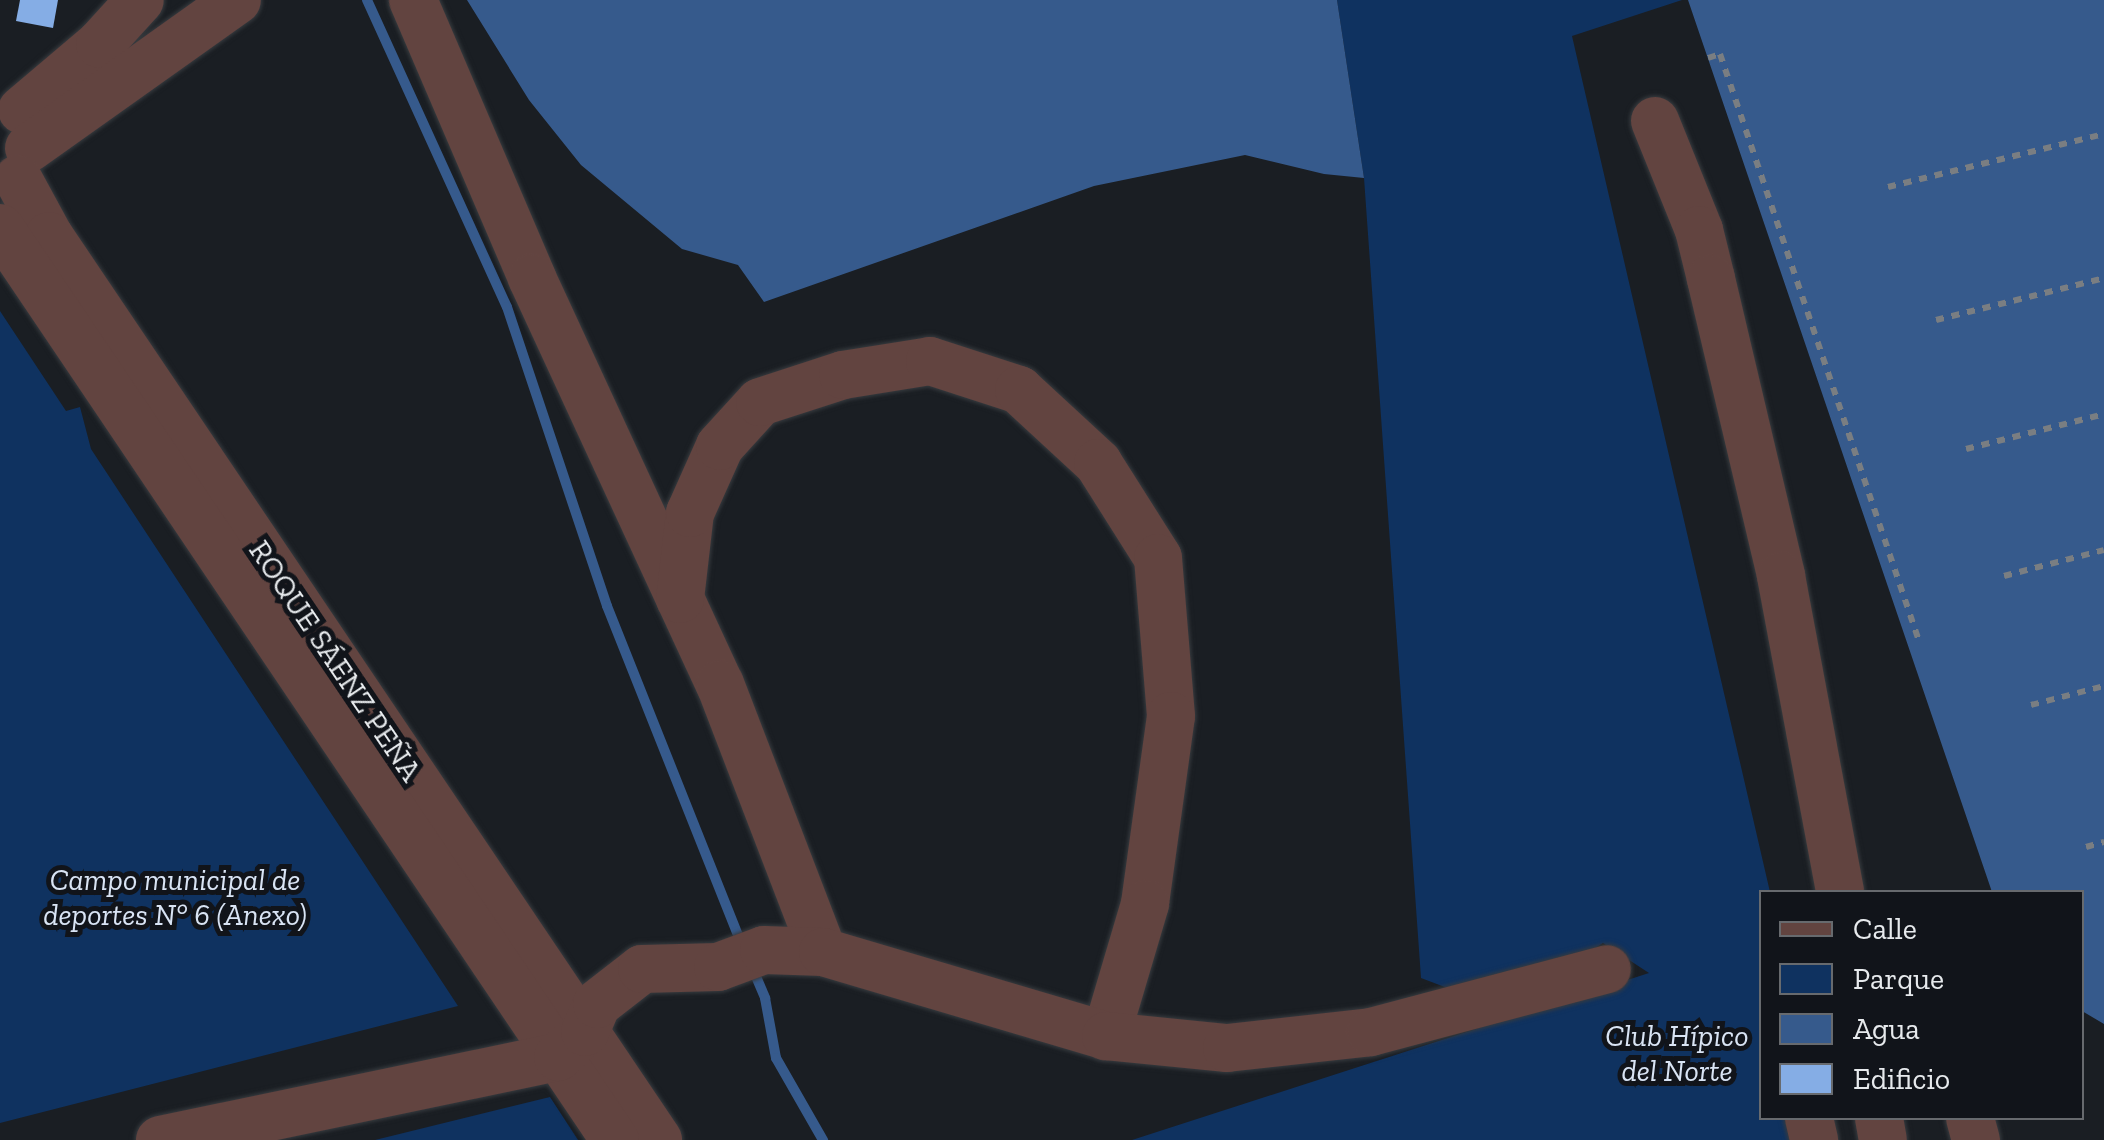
<!DOCTYPE html>
<html>
<head>
<meta charset="utf-8">
<style>
	body { margin:0 }
	#map { position:relative; width:2104px; height:1140px; overflow:hidden; background:#1a1e23; font-family:"Zilla Slab",serif }
	div>[style] { position:absolute }
	.green>* { inset:0; background:#0f3260 }
	.water>* { inset:0; background:#365a8c }
	.stream>* { height:10px; margin:-5px; padding:0 5px; transform-origin:5px; border-radius:5px; background:#365a8c }
	.building>* { inset:0; background:#85ade5 }
	.path>* { height:6px; margin-top:-3px; transform-origin:0; background:repeating-linear-gradient(90deg,#7a7e82 0 8px,transparent 0 16px) }
	.roads { filter:drop-shadow(0 0 2px #373b3f) drop-shadow(0 0 2px #373b3f) }
	.minor>* { height:48px; margin:-24px; padding:0 24px; transform-origin:24px; border-radius:24px; background:#624440 }
	span { translate:-50% -50%; white-space:nowrap; text-align:center; line-height:1.15; -webkit-text-stroke:10px #11141a; paint-order:stroke }
	.street-label { font-size:30px; color:#e7eaed }
	.park-label { font-size:30px; color:#d9e4f4; font-style:italic }
	.legend { position:absolute; left:1759px; top:890px; width:325px; height:230px; box-sizing:border-box; background:#11141a; border:2px solid #676a6e; margin:0; padding:12px 18px; list-style:none; font-size:30px; color:#e7eaed }
	.legend li { display:flex; align-items:center; gap:20px; height:50px }
	.legend b { width:50px; border:2px solid #676a6e }
</style>
</head>
<body>
<div id="map">
	<div class="green">
		<div style="clip-path:polygon(1337px 0,1682px 0,1572px 36px,1770px 892px,1762px 892px,1762px 1118px,1822px 1118px,1827px 1140px,1132px 1140px,1649px 973px,1603px 943px,1558px 972px,1471px 997px,1421px 978px,1364px 178px)"></div>
		<div style="clip-path:polygon(0 311px,66px 411px,80px 407px,91px 449px,458px 1006px,0 1123px)"></div>
		<div style="clip-path:polygon(550px 1097px,578px 1140px,375px 1140px)"></div>
	</div>
	<div class="water">
		<div style="clip-path:polygon(467px 0,1337px 0,1364px 178px,1324px 174px,1245px 155px,1094px 186px,764px 302px,738px 265px,682px 249px,581px 165px,529px 100px)"></div>
		<div style="clip-path:polygon(1688px 0,2104px 0,2104px 1024px,2082px 1011px,2082px 892px,1992px 892px)"></div>
	</div>
	<div class="stream">
		<div style="left:367px;top:0;width:337px;rotate:65.5deg"></div>
		<div style="left:507px;top:307px;width:315px;rotate:71.5deg"></div>
		<div style="left:607px;top:606px;width:367px;rotate:68.3deg"></div>
		<div style="left:752px;top:967px;width:34px;rotate:67deg"></div>
		<div style="left:765px;top:998px;width:61px;rotate:79.6deg"></div>
		<div style="left:776px;top:1058px;width:95px;rotate:60.2deg"></div>
	</div>
	<div class="building">
		<div style="clip-path:polygon(20px 0,58px 0,53px 28px,16px 21px)"></div>
	</div>
	<div class="path">
		<div style="left:1708px;top:58px;width:13px;rotate:-18deg"></div>
		<div style="left:1720px;top:54px;width:620px;rotate:71.27deg"></div>
		<div style="left:1888px;top:187px;width:222px;rotate:-13.8deg"></div>
		<div style="left:1936px;top:320px;width:173px;rotate:-14deg"></div>
		<div style="left:1966px;top:449px;width:142px;rotate:-14.2deg"></div>
		<div style="left:2004px;top:576px;width:103px;rotate:-14.6deg"></div>
		<div style="left:2031px;top:705px;width:75px;rotate:-14.6deg"></div>
		<div style="left:2086px;top:847px;width:19px;rotate:-16deg"></div>
	</div>
	<div class="roads">
		<div class="minor">
			<div style="left:413px;top:0;width:302px;rotate:66.8deg"></div>
			<div style="left:532px;top:278px;width:447px;rotate:65.2deg"></div>
			<div style="left:720px;top:684px;width:287px;rotate:69deg"></div>
			<div style="left:22px;top:110px;width:102px;rotate:-40.2deg"></div>
			<div style="left:100px;top:44px;width:59px;rotate:-47.7deg"></div>
			<div style="left:1655px;top:121px;width:118px;rotate:68deg"></div>
			<div style="left:1699px;top:230px;width:50px;rotate:76.2deg"></div>
			<div style="left:1711px;top:279px;width:305px;rotate:76.7deg"></div>
			<div style="left:1781px;top:576px;width:321px;rotate:79.4deg"></div>
			<div style="left:29px;top:148px;width:255px;rotate:-35.4deg"></div>
			<div style="left:18px;top:179px;width:65px;rotate:61.5deg"></div>
			<div style="left:49px;top:236px;width:1090px;rotate:56.03deg"></div>
			<div style="left:0;top:228px;width:1100px;rotate:56.01deg"></div>
			<div style="left:680px;top:599px;width:87px;rotate:-83.4deg"></div>
			<div style="left:690px;top:513px;width:73px;rotate:-65.9deg"></div>
			<div style="left:720px;top:446px;width:59px;rotate:-47.7deg"></div>
			<div style="left:760px;top:402px;width:87px;rotate:-18deg"></div>
			<div style="left:843px;top:375px;width:88px;rotate:-9.1deg"></div>
			<div style="left:930px;top:361px;width:94px;rotate:18deg"></div>
			<div style="left:1019px;top:390px;width:108px;rotate:42.7deg"></div>
			<div style="left:1098px;top:463px;width:112px;rotate:57.7deg"></div>
			<div style="left:1158px;top:558px;width:159px;rotate:85.3deg"></div>
			<div style="left:1171px;top:716px;width:190px;rotate:97.9deg"></div>
			<div style="left:1145px;top:904px;width:138px;rotate:106.5deg"></div>
			<div style="left:1809px;top:1118px;width:23px;rotate:77deg"></div>
			<div style="left:1879px;top:1118px;width:22px;rotate:80deg"></div>
			<div style="left:1970px;top:1118px;width:23px;rotate:75deg"></div>
			<div style="left:160px;top:1140px;width:407px;rotate:-11.8deg"></div>
			<div style="left:558px;top:1057px;width:37px;rotate:-43deg"></div>
			<div style="left:585px;top:1032px;width:30px;rotate:-67deg"></div>
			<div style="left:597px;top:1004px;width:57px;rotate:-37.9deg"></div>
			<div style="left:642px;top:969px;width:76px;rotate:-1.5deg"></div>
			<div style="left:718px;top:967px;width:49px;rotate:-20.3deg"></div>
			<div style="left:764px;top:950px;width:59px;rotate:1.9deg"></div>
			<div style="left:823px;top:952px;width:295px;rotate:16.5deg"></div>
			<div style="left:1106px;top:1036px;width:122px;rotate:5.7deg"></div>
			<div style="left:1227px;top:1048px;width:145px;rotate:-6.3deg"></div>
			<div style="left:1371px;top:1032px;width:244px;rotate:-14.9deg"></div>
		</div>
	</div>
	<div class="street-label">
		<span style="left:335px;top:661px;rotate:56deg">ROQUE SÁENZ PEÑA</span>
	</div>
	<div class="park-label">
		<span style="left:175px;top:897px">Campo municipal de<br>deportes N° 6 (Anexo)</span>
		<span style="left:1677px;top:1053px">Club Hípico<br>del Norte</span>
	</div>
	<ul class="legend">
	<li><b style="height:12px;background:#624440"></b>Calle</li>
	<li><b style="height:28px;background:#0f3260"></b>Parque</li>
	<li><b style="height:28px;background:#365a8c"></b>Agua</li>
	<li><b style="height:28px;background:#85ade5"></b>Edificio</li>
	</ul>
</div>
</body>
</html>
